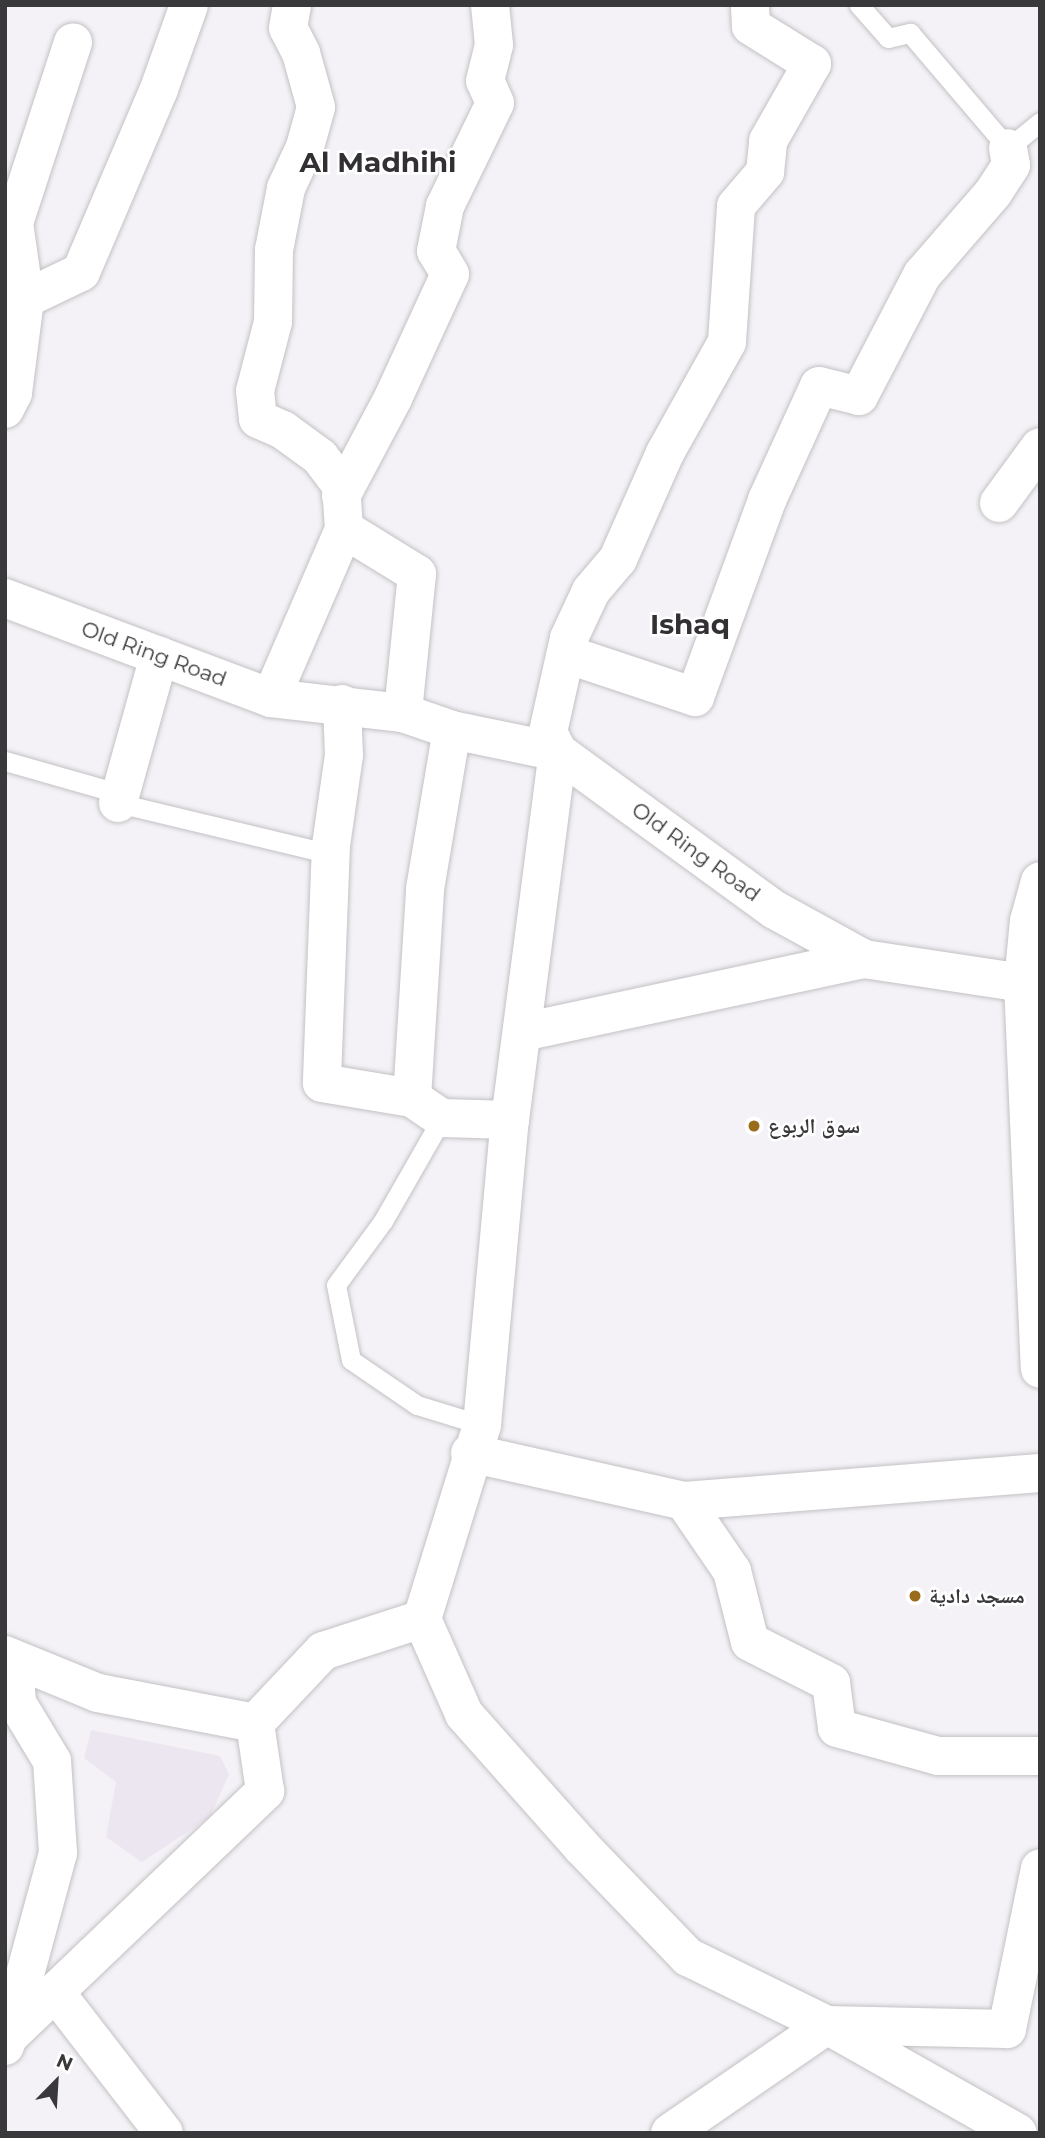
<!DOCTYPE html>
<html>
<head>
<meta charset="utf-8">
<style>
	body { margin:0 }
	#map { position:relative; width:1045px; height:2138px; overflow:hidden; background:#f4f2f6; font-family:Montserrat,"Noto Naskh Arabic",sans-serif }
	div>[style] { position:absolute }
	.built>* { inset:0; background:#ece6f0 }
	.roads { filter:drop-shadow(0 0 2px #c3c1c4) drop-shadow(0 0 2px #c3c1c4) }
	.lane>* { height:19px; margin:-9.5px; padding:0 9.5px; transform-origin:9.5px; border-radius:9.5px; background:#fff }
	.street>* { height:38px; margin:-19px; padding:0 19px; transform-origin:19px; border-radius:19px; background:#fff }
	.secondary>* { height:38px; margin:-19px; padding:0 19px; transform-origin:19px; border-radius:19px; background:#fff }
	.dots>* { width:19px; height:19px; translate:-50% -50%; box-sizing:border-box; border:4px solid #fff; border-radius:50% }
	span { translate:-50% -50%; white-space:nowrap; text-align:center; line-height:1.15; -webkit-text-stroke:5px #fff; paint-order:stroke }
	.street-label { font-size:21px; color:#39383a }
	.poi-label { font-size:21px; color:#39383a; font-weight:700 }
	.left { translate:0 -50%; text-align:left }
	.district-label { font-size:28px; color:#323033; font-weight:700 }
	.frame { position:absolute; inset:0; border:7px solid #39383a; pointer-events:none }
	.north { position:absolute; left:21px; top:2047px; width:70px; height:70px; -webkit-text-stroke:5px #fff; paint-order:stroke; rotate:24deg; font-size:19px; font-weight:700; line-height:28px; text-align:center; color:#39383a }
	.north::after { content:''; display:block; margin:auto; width:24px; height:32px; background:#39383a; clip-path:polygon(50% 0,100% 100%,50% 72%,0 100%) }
</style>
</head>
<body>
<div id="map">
	<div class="built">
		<div style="clip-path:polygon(91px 1730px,220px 1756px,229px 1774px,210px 1817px,142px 1862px,106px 1837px,116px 1782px,84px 1758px)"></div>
	</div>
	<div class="roads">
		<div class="lane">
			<div style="left:859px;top:5px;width:44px;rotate:48.7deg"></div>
			<div style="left:888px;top:38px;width:23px;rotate:-13deg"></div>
			<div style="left:910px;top:33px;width:151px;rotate:49.6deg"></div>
			<div style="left:1008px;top:148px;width:41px;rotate:-39.1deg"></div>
			<div style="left:5px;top:761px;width:121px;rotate:15.9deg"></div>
			<div style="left:118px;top:803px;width:219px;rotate:13.5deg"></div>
			<div style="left:442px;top:1118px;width:119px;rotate:119.8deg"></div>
			<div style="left:383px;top:1221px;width:79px;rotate:126.3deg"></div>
			<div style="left:336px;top:1285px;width:76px;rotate:78.7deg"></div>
			<div style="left:351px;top:1360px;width:80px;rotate:34.3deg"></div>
			<div style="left:417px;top:1405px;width:68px;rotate:17.1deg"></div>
		</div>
		<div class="street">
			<div style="left:5px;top:221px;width:9px;rotate:13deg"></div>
			<div style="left:14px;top:223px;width:77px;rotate:81.8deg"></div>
			<div style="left:25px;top:299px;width:95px;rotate:97.3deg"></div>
			<div style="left:13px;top:393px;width:18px;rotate:117deg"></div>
			<div style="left:14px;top:223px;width:190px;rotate:-71.9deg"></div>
			<div style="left:25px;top:299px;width:62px;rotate:-25.7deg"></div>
			<div style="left:81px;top:272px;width:199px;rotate:-66.9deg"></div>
			<div style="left:159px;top:89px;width:89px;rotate:-70.3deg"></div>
			<div style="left:341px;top:496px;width:111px;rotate:-62deg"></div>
			<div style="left:393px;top:398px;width:136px;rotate:-65.3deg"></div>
			<div style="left:450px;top:274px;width:27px;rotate:-121deg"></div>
			<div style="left:436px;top:251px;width:46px;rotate:-78.7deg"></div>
			<div style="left:445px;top:206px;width:114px;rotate:-64.1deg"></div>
			<div style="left:495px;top:103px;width:24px;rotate:-114deg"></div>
			<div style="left:485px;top:81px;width:37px;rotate:-76deg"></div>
			<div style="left:494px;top:45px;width:40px;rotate:-95.7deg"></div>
			<div style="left:999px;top:503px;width:69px;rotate:-53.8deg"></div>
			<div style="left:344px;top:529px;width:86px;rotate:31.7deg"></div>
			<div style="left:417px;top:574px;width:140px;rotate:95.8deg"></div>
			<div style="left:566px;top:654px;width:136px;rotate:18.4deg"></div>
			<div style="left:695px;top:697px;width:210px;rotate:-69.9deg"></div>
			<div style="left:767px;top:500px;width:125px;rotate:-65.5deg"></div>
			<div style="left:819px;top:386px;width:41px;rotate:14deg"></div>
			<div style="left:859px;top:396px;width:136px;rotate:-62.5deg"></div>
			<div style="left:922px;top:275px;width:108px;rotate:-49.1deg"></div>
			<div style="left:993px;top:193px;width:33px;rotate:-57deg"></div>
			<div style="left:1011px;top:165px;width:17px;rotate:-100deg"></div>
			<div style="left:271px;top:698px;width:184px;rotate:-66.6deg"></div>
			<div style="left:344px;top:529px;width:44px;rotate:-93.9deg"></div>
			<div style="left:341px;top:485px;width:35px;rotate:-127deg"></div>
			<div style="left:320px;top:457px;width:46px;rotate:-143.9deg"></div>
			<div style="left:283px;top:430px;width:27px;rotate:-156deg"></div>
			<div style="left:258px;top:419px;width:28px;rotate:-96deg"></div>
			<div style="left:255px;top:391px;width:71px;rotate:-75.4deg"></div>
			<div style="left:273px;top:322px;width:72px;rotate:-89.2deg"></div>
			<div style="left:274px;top:250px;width:63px;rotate:-79deg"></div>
			<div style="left:286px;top:188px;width:45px;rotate:-65.1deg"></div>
			<div style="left:305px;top:147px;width:41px;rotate:-74.6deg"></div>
			<div style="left:316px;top:107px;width:56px;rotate:-105.5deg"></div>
			<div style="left:301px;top:53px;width:28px;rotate:-117deg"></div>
			<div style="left:288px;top:28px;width:23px;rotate:-80deg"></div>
			<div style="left:342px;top:704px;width:51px;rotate:87.8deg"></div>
			<div style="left:344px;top:755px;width:91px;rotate:98.2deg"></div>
			<div style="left:331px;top:845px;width:238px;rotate:92.2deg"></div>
			<div style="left:322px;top:1083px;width:91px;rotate:9.5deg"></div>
			<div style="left:412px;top:1098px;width:36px;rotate:34deg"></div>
			<div style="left:442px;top:1118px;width:68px;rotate:1.7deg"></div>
			<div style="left:118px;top:803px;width:153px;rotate:-74.4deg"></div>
			<div style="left:1023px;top:983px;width:62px;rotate:-84.5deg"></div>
			<div style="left:1029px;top:921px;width:41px;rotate:-74.6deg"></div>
			<div style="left:523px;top:1032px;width:349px;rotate:-12.1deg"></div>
			<div style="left:412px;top:1098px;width:209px;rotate:-86.4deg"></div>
			<div style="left:425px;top:889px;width:161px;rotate:-80.4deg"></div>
			<div style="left:470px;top:1453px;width:219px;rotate:12.6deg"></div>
			<div style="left:684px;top:1501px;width:85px;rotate:55.6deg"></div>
			<div style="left:732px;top:1571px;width:73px;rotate:75.8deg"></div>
			<div style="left:750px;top:1642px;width:91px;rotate:26.8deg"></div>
			<div style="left:831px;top:1683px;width:45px;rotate:82.4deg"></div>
			<div style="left:837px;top:1728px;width:105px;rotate:15.5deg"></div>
			<div style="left:938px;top:1756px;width:102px"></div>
			<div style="left:684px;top:1501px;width:357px;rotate:-4.5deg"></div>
			<div style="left:422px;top:1619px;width:203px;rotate:-72.8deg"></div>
			<div style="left:482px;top:1425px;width:306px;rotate:-84.8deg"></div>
			<div style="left:510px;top:1120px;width:371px;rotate:-82.6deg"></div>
			<div style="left:558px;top:752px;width:22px;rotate:-117deg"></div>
			<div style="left:548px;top:732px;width:96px;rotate:-77.4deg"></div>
			<div style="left:569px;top:638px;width:52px;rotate:-64.9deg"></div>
			<div style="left:591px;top:591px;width:42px;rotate:-49.8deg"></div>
			<div style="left:618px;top:559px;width:116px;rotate:-66.1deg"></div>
			<div style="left:665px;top:453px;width:127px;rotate:-60.8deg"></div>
			<div style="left:727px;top:342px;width:136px;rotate:-86.2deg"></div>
			<div style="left:736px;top:206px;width:45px;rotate:-49.5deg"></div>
			<div style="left:765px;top:172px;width:31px;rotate:-84deg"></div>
			<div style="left:768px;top:141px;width:89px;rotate:-60.3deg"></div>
			<div style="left:812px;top:64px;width:72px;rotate:-148.1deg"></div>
			<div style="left:751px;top:26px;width:21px;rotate:-93deg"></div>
			<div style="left:5px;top:1655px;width:100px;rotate:22.2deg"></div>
			<div style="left:98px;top:1693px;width:160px;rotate:10.8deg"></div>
			<div style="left:255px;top:1723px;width:99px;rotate:-46.6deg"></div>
			<div style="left:323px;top:1651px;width:104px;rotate:-17.9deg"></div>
			<div style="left:422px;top:1619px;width:104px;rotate:66.1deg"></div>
			<div style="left:464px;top:1714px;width:178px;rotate:48.4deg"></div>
			<div style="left:582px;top:1847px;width:153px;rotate:46.1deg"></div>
			<div style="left:688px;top:1957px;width:155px;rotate:26.1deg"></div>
			<div style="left:827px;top:2025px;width:219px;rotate:29.5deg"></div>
			<div style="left:55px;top:1992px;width:178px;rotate:52.3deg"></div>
			<div style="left:8px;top:2037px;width:191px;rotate:-74.8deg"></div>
			<div style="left:58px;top:1853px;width:92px;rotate:-93.7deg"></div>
			<div style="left:52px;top:1761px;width:68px;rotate:-121.1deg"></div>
			<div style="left:17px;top:1703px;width:43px;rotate:-94deg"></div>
			<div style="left:5px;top:2046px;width:9px;rotate:-72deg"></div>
			<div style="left:8px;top:2037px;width:356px;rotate:-43.7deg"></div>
			<div style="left:265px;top:1791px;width:69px;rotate:-98.4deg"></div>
		</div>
		<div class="secondary">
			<div style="left:5px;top:598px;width:284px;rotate:20.6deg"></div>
			<div style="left:271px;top:698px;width:133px;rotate:6.5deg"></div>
			<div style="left:403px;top:713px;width:52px;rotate:19.1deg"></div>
			<div style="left:452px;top:730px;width:108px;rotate:11.7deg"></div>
			<div style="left:558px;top:752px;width:268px;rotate:36.1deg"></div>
			<div style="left:775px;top:910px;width:102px;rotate:28.8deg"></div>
			<div style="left:864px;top:959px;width:161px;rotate:8.6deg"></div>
			<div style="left:1023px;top:983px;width:386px;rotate:87.5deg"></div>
			<div style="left:670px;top:2133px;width:191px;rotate:-34.5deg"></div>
			<div style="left:827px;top:2025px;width:180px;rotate:1.3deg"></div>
			<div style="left:1007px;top:2029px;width:164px;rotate:-78.4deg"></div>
		</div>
	</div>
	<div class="dots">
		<div style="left:754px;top:1126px;background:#986c1a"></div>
		<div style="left:915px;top:1596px;background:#986c1a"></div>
	</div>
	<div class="street-label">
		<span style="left:154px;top:654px;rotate:20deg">Old Ring Road</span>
		<span style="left:696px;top:852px;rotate:36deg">Old Ring Road</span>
	</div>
	<div class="poi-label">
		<span class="left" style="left:768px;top:1126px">سوق الربوع</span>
		<span class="left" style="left:929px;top:1596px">مسجد دادية</span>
	</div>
	<div class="district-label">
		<span style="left:378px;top:162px">Al Madhihi</span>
		<span style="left:690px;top:624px">Ishaq</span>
	</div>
	<div class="frame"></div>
	<div class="north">N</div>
</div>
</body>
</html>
